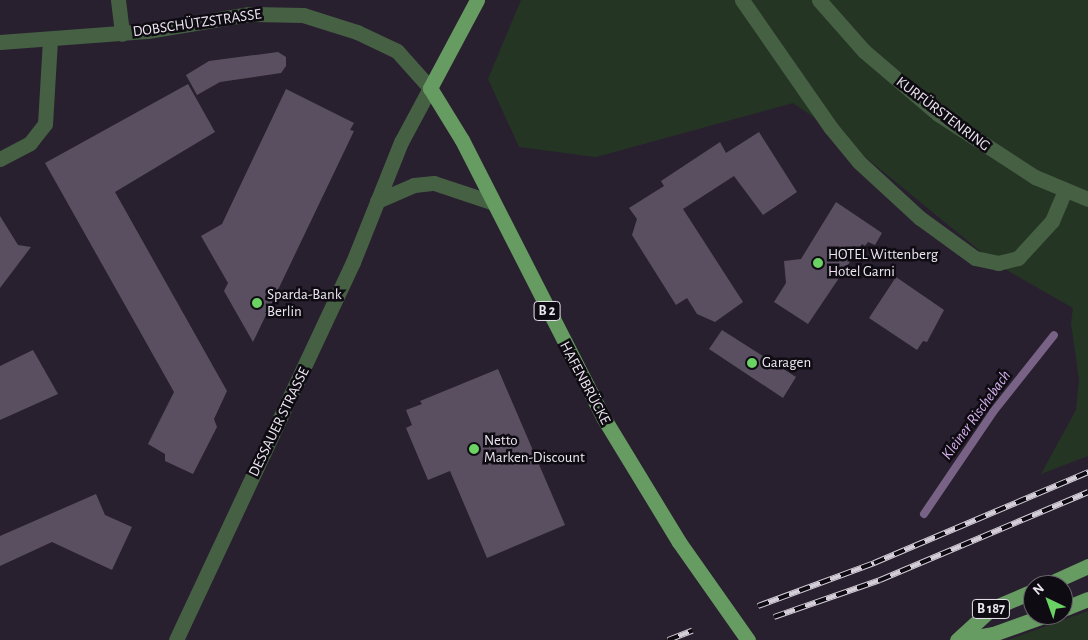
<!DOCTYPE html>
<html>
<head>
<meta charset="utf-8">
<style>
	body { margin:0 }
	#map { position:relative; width:1088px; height:640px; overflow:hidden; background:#29202f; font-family:"Alegreya Sans",sans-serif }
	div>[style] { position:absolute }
	.green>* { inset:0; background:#253523 }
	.stream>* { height:8px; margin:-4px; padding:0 4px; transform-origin:4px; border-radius:4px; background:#786286 }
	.building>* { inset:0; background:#594f60 }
	.minor>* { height:15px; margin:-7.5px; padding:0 7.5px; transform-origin:7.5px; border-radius:7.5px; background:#466044 }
	.major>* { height:15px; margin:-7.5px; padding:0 7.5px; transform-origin:7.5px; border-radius:7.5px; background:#669b61 }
	.rail>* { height:5.5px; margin-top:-2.75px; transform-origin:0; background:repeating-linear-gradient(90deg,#0f0b12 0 11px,#d4ced9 0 22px); box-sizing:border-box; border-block:1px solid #d4ced9 }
	.major-bridge>* { height:15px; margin:-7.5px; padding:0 7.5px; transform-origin:7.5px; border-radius:7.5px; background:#669b61 }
	.dots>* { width:14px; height:14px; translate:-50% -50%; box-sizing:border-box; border:2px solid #0f0b12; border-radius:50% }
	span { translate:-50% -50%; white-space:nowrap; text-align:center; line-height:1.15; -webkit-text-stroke:5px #0f0b12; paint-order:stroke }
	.shield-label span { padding:1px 4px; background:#0f0b12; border:1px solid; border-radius:4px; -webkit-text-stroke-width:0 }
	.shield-label { font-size:14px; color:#ece6f0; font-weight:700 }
	.street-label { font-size:15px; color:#ece6f0 }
	.poi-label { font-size:15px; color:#ece6f0 }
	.left { translate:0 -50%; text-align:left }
	.water-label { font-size:16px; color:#d6b2ee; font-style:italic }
	.north { position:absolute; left:1023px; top:575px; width:50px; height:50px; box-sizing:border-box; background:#0f0b12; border:1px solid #67636b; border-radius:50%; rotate:318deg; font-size:14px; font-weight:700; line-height:20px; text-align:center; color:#ece6f0 }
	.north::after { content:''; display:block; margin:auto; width:18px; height:22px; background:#6bd363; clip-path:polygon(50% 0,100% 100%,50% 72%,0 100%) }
</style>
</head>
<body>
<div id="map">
	<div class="green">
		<div style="clip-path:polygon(521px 0,1088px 0,1088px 456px,1041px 474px,1076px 410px,1079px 380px,1071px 323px,1073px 308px,996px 264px,831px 129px,793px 103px,596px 157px,519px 147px,488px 79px)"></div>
		<div style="clip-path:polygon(1088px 611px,1088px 640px,1008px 640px)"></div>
	</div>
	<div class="stream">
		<div style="left:924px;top:514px;width:123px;rotate:-55.9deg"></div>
		<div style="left:993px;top:412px;width:98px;rotate:-51.6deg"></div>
	</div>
	<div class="building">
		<div style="clip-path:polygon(278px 52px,286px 57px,286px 66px,281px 73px,220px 82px,197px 95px,186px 75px,209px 61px)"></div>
		<div style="clip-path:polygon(188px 84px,215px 132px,115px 192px,227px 391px,214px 419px,217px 427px,193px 474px,165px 461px,165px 454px,148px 444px,174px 392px,45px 163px)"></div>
		<div style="clip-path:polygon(286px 89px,354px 123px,350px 130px,354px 131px,253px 342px,224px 291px,228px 283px,201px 236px,222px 224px)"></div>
		<div style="clip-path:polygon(759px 132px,797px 192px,763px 215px,734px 176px,683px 209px,743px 302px,715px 322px,697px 314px,687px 298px,676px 305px,632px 235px,637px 219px,629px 208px,664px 186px,661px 181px,720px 142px,726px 153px)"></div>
		<div style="clip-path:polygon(836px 202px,882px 233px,875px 245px,868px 242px,865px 246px,862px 244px,808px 324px,774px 302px,786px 283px,784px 261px,801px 259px)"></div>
		<div style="clip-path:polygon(0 216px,18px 245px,31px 247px,0 288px)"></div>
		<div style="clip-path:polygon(896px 277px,944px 310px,927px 342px,923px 341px,917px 350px,869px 318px)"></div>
		<div style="clip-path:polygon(722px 330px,796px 377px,783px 398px,709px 349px)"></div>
		<div style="clip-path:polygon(33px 350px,58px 394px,0 420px,0 366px)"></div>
		<div style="clip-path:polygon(498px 369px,565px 525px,487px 558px,450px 471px,428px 480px,406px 428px,412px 425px,406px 410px,422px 404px,420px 401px)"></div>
		<div style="clip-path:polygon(96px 494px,105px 515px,132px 527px,112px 570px,52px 542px,0 566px,0 536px)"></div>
	</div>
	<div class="minor">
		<div style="left:118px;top:0;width:34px;rotate:83deg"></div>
		<div style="left:742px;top:0;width:156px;rotate:55.2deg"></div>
		<div style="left:831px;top:128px;width:44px;rotate:50.5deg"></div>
		<div style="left:859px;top:162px;width:83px;rotate:42.6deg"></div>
		<div style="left:920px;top:218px;width:68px;rotate:36deg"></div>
		<div style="left:975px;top:258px;width:24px;rotate:12deg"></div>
		<div style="left:998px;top:263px;width:21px;rotate:-14deg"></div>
		<div style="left:1018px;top:258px;width:50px;rotate:-47.4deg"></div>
		<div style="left:1052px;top:221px;width:33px;rotate:-67deg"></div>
		<div style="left:819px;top:0;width:68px;rotate:48.6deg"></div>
		<div style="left:864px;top:51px;width:97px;rotate:40.4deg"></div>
		<div style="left:938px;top:114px;width:116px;rotate:33deg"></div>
		<div style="left:1035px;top:177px;width:57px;rotate:22.5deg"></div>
		<div style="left:0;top:42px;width:147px;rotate:-4.3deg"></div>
		<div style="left:147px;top:31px;width:104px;rotate:-9.4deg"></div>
		<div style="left:250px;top:14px;width:53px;rotate:1.1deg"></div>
		<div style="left:303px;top:15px;width:57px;rotate:17.5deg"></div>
		<div style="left:357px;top:32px;width:44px;rotate:25.4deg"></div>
		<div style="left:397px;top:51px;width:50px;rotate:48.3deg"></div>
		<div style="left:430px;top:88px;width:61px;rotate:118.2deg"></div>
		<div style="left:401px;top:142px;width:129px;rotate:111.8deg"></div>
		<div style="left:353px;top:262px;width:417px;rotate:115.1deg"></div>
		<div style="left:0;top:159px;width:34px;rotate:-28deg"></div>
		<div style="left:30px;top:143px;width:24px;rotate:-52deg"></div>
		<div style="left:45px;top:124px;width:85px;rotate:-86.6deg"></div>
		<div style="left:377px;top:201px;width:40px;rotate:-23.4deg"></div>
		<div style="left:414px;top:185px;width:20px;rotate:-6deg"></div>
		<div style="left:434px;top:183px;width:63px;rotate:18.4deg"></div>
	</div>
	<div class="major">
		<div style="left:477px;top:0;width:100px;rotate:118.1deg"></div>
		<div style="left:430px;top:88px;width:61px;rotate:58.4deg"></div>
		<div style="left:462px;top:140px;width:311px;rotate:63deg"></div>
		<div style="left:603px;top:417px;width:146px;rotate:58.7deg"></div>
		<div style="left:1046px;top:585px;width:46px;rotate:-24.3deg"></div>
		<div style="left:1063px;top:609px;width:27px;rotate:-22deg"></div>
		<div style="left:957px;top:640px;width:46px;rotate:-42.4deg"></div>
		<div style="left:991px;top:609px;width:46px;rotate:-23.2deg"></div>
		<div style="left:959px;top:640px;width:35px;rotate:-10deg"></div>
		<div style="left:993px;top:634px;width:56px;rotate:-19.7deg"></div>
	</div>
	<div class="rail">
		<div style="left:758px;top:606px;width:124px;rotate:-20.3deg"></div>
		<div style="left:874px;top:563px;width:233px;rotate:-23deg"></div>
		<div style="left:774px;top:617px;width:112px;rotate:-19.2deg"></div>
		<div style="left:880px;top:580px;width:226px;rotate:-22.9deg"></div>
		<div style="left:668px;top:640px;width:26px;rotate:-21deg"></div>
	</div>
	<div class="major-bridge">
		<div style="left:679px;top:542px;width:120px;rotate:54.9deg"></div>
	</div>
	<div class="dots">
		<div style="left:818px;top:263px;background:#6bd363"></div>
		<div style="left:257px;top:303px;background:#6bd363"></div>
		<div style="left:752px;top:363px;background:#6bd363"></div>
		<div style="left:474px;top:449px;background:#6bd363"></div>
	</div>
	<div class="shield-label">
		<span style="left:547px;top:311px">B 2</span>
		<span style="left:991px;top:609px">B 187</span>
	</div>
	<div class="street-label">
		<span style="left:197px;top:23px;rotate:-8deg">DOBSCHÜTZSTRASSE</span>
		<span style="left:943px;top:114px;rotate:37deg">KURFÜRSTENRING</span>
		<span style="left:585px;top:383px;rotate:62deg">HAFENBRÜCKE</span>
		<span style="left:279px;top:422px;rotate:-64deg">DESSAUER STRASSE</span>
	</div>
	<div class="poi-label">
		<span class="left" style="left:828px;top:263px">HOTEL Wittenberg<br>Hotel Garni</span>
		<span class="left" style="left:267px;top:303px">Sparda-Bank<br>Berlin</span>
		<span class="left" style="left:762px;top:363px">Garagen</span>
		<span class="left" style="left:484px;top:449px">Netto<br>Marken-Discount</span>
	</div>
	<div class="water-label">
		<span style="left:976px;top:415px;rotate:-54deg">Kleiner Rischebach</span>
	</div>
	<div class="north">N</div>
</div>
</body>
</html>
